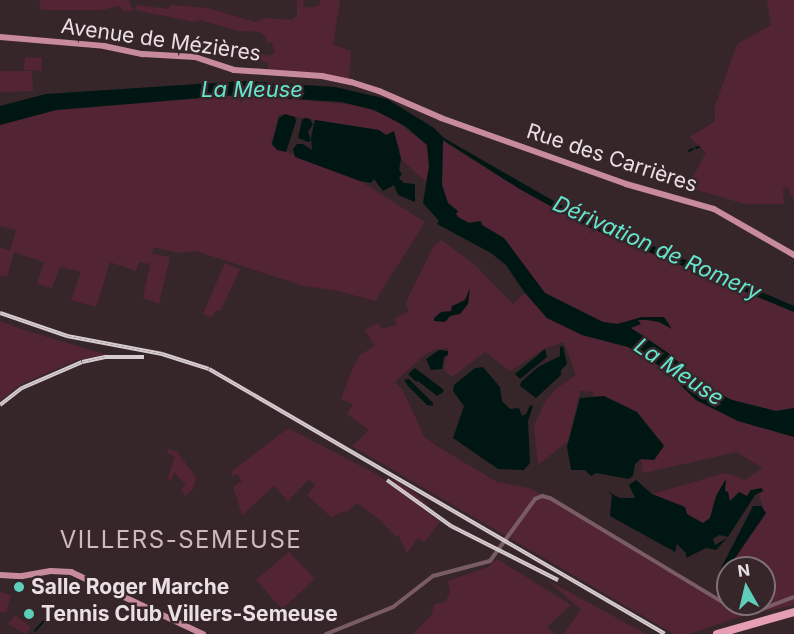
<!DOCTYPE html>
<html>
<head>
<meta charset="utf-8">
<style>
	body { margin:0 }
	#map { position:relative; width:794px; height:634px; overflow:hidden; background:#36262a; font-family:Inter,sans-serif }
	div>[style] { position:absolute }
	.green>* { inset:0; background:#532534 }
	.round { border-radius:50% }
	.water>* { inset:0; background:#001612 }
	.stream>* { height:1.5px; margin:-0.75px; padding:0 0.75px; transform-origin:0.75px; border-radius:0.75px; background:#001612 }
	.minor>* { height:4px; margin:-2px; padding:0 2px; transform-origin:2px; border-radius:2px; background:#7a5c64 }
	.major>* { height:6px; margin:-3px; padding:0 3px; transform-origin:3px; border-radius:3px; background:#c88b9c }
	.highway>* { height:8px; margin:-4px; padding:0 4px; transform-origin:4px; border-radius:4px; background:#e69eb3 }
	.rail>* { height:4px; margin-top:-2px; transform-origin:0; background:repeating-linear-gradient(90deg,#36262a 0 4.5px,#d7cccf 0 9px); box-sizing:border-box; border-block:2px solid #d7cccf }
	.dots>* { width:16px; height:16px; translate:-50% -50%; box-sizing:border-box; border:3px solid #36262a; border-radius:50% }
	span { translate:-50% -50%; white-space:nowrap; text-align:center; line-height:1.15; -webkit-text-stroke:5px #36262a; paint-order:stroke }
	.street-label { font-size:21px; color:#eadfe2 }
	.poi-label { font-size:21px; color:#eadfe2; font-weight:700 }
	.left { translate:0 -50%; text-align:left }
	.water-label { font-size:22px; color:#64e6ce; font-style:italic }
	.quarter-label { font-size:24px; color:#cfb9be; letter-spacing:1.5px }
	.north { position:absolute; left:716px; top:556px; width:60px; height:60px; box-sizing:border-box; background:#36262a; border:2px solid #7e7074; border-radius:50%; rotate:352deg; font-size:16px; font-weight:700; line-height:24px; text-align:center; color:#eadfe2 }
	.north::after { content:''; display:block; margin:auto; width:21px; height:27px; background:#5dceb9; clip-path:polygon(50% 0,100% 100%,50% 72%,0 100%) }
</style>
</head>
<body>
<div id="map">
	<div class="green">
		<div style="clip-path:polygon(39px 0,125px 0,129px 1px,133px 11px,124px 11px,119px 6px,101px 10px,41px 10px)"></div>
		<div style="clip-path:polygon(297px 0,304px 0,303px 6px,309px 8px,319px 5px,320px 0,340px 0,333px 45px,351px 51px,349px 80px,268px 70px,268px 63px,251px 58px,262px 54px,270px 56px,275px 52px,271px 42px,267px 43px,266px 37px,260px 32px,239px 31px,200px 20px,195px 22px,135px 10px,136px 5px,168px 9px,170px 5px,208px 8px,255px 22px,264px 18px,292px 20px,297px 15px)"></div>
		<div style="clip-path:polygon(767px 0,794px 0,794px 201px,788px 187px,783px 189px,784px 204px,745px 204px,687px 187px,706px 153px,690px 137px,715px 121px,715px 106px,737px 44px,771px 25px)"></div>
		<div style="clip-path:polygon(25px 57px,42px 58px,41px 71px,24px 70px)"></div>
		<div style="clip-path:polygon(0 71px,32px 71px,33px 91px,0 92px)"></div>
		<div style="clip-path:polygon(238px 95px,357px 105px,389px 116px,427px 145px,429px 166px,426px 182px,401px 159px,399px 146px,379px 130px,279px 114px,271px 143px,272px 146px,360px 181px,425px 222px,375px 301px,335px 290px,304px 286px,196px 251px,178px 253px,154px 247px,152px 254px,170px 257px,159px 304px,143px 298px,151px 260px,149px 264px,139px 262px,136px 271px,110px 262px,96px 307px,71px 300px,81px 272px,60px 267px,52px 288px,37px 284px,44px 262px,14px 252px,7px 277px,0 275px,0 247px,10px 251px,16px 230px,0 226px,0 125px,56px 110px)"></div>
		<div style="clip-path:polygon(443px 141px,518px 188px,588px 227px,794px 312px,794px 408px,776px 411px,732px 400px,703px 386px,671px 355px,645px 336px,625px 325px,603px 322px,545px 293px,503px 238px,481px 225px,480px 221px,469px 223px,458px 217px,448px 203px,442px 185px)"></div>
		<div style="clip-path:polygon(evenodd,441px 240px,474px 264px,513px 304px,525px 293px,547px 318px,582px 335px,628px 347px,663px 368px,696px 400px,738px 421px,794px 437px,794px 605px,736px 618px,689px 634px,674px 634px,352px 446px,369px 430px,347px 414px,353px 404px,341px 399px,352px 370px,360px 355px,375px 346px,365px 330px,378px 323px,382px 329px,397px 325px,394px 319px,409px 311px,406px 304px,409px 296px,433px 247px,441px 240px,564px 342px,576px 375px,557px 388px,546px 400px,534px 426px,538px 465px,568px 441px,580px 391px,593px 392px,594px 397px,604px 396px,637px 412px,664px 445px,654px 460px,641px 459px,643px 473px,737px 452px,762px 468px,746px 480px,725px 473px,652px 494px,684px 507px,687px 514px,701px 524px,710px 518px,716px 496px,725px 480px,725px 491px,730px 501px,739px 492px,747px 496px,763px 491px,759px 494px,765px 513px,728px 568px,764px 568px,764px 604px,728px 604px,728px 588px,719px 602px,530px 488px,497px 482px,435px 445px,424px 436px,403px 391px,395px 382px,422px 357px,433px 350px,448px 348px,444px 370px,452px 377px,485px 352px,510px 371px,544px 349px,564px 342px)"></div>
		<div style="clip-path:polygon(225px 263px,240px 269px,221px 310px,216px 310px,212px 317px,203px 314px)"></div>
		<div style="clip-path:polygon(0 321px,24px 330px,107px 355px,77px 360px,20px 385px,0 401px)"></div>
		<div style="clip-path:polygon(288px 428px,378px 475px,440px 522px,424px 542px,418px 538px,407px 553px,398px 534px,396px 537px,380px 520px,357px 503px,346px 513px,344px 511px,331px 517px,307px 495px,315px 485px,309px 479px,288px 501px,274px 486px,242px 515px,233px 487px,242px 481px,237px 474px,233px 476px,231px 472px)"></div>
		<div style="clip-path:polygon(168px 449px,177px 452px,196px 477px,193px 489px,185px 496px,181px 490px,186px 485px,174px 472px,171px 481px,168px 479px,175px 456px,167px 453px)"></div>
		<div style="clip-path:polygon(395px 480px,411px 490px,428px 505px,425px 507px,412px 497px,393px 482px)"></div>
		<div style="clip-path:polygon(289px 552px,315px 579px,282px 609px,256px 580px)"></div>
		<div style="clip-path:polygon(497px 559px,571px 605px,547px 627px,555px 634px,413px 634px,432px 614px,434px 605px,446px 601px,450px 592px,448px 581px,488px 567px)"></div>
		<div style="clip-path:polygon(549px 581px,646px 634px,563px 634px,581px 610px)"></div>
		<div style="clip-path:polygon(0 592px,11px 595px,6px 613px,0 612px)"></div>
		<div class="round" style="left:22px;top:607px;width:14px;height:14px"></div>
		<div style="clip-path:polygon(15px 615px,31px 627px,25px 634px,8px 624px)"></div>
	</div>
	<div class="water">
		<div style="clip-path:polygon(244px 81px,335px 87px,387px 99px,434px 128px,444px 138px,571px 211px,794px 306px,794px 312px,588px 227px,518px 188px,443px 140px,442px 185px,448px 203px,458px 211px,456px 214px,458px 217px,469px 223px,481px 221px,482px 225px,504px 238px,545px 293px,603px 322px,617px 324px,642px 317px,664px 317px,672px 329px,659px 322px,647px 320px,638px 320px,641px 324px,631px 328px,671px 355px,703px 386px,732px 400px,776px 411px,794px 408px,794px 437px,738px 421px,696px 400px,663px 368px,628px 347px,582px 335px,547px 318px,525px 293px,506px 265px,491px 253px,437px 224px,439px 221px,423px 203px,429px 166px,427px 145px,405px 126px,374px 110px,341px 102px,237px 95px,56px 110px,0 125px,0 106px,46px 94px)"></div>
		<div style="clip-path:polygon(285px 114px,295px 117px,296px 121px,286px 152px,277px 150px,272px 144px,279px 118px)"></div>
		<div style="clip-path:polygon(305px 118px,310px 119px,313px 125px,308px 131px,311px 141px,308px 142px,298px 138px,302px 120px)"></div>
		<div style="clip-path:polygon(315px 120px,379px 130px,386px 135px,394px 131px,401px 159px,399px 170px,402px 174px,399px 178px,404px 183px,415px 184px,415px 202px,398px 195px,394px 185px,383px 191px,374px 179px,371px 183px,360px 181px,295px 157px,293px 149px,297px 144px,303px 144px,312px 150px,311px 137px)"></div>
		<div style="clip-path:polygon(470px 288px,468px 304px,460px 314px,450px 316px,445px 322px,434px 321px,434px 318px,441px 312px,451px 311px,452px 306px,465px 300px)"></div>
		<div style="clip-path:polygon(563px 346px,567px 364px,561px 370px,561px 375px,536px 398px,520px 386px,521px 382px,538px 367px,560px 356px,560px 347px)"></div>
		<div style="clip-path:polygon(545px 349px,547px 357px,520px 379px,515px 374px)"></div>
		<div style="clip-path:polygon(439px 350px,448px 351px,448px 355px,444px 357px,442px 369px,431px 370px,426px 359px)"></div>
		<div style="clip-path:polygon(483px 367px,500px 387px,502px 401px,510px 409px,519px 408px,522px 416px,526px 414px,530px 405px,533px 406px,528px 421px,530px 463px,524px 470px,498px 469px,453px 438px,464px 406px,453px 391px,454px 385px,475px 368px)"></div>
		<div style="clip-path:polygon(415px 368px,444px 390px,442px 393px,437px 396px,418px 381px,416px 382px,408px 374px)"></div>
		<div style="clip-path:polygon(409px 379px,433px 403px,433px 406px,427px 405px,408px 386px,404px 380px)"></div>
		<div style="clip-path:polygon(604px 396px,637px 412px,664px 446px,654px 460px,641px 459px,635px 464px,633px 476px,629px 479px,596px 473px,591px 476px,585px 470px,571px 470px,567px 447px,580px 398px)"></div>
		<div style="clip-path:polygon(726px 479px,725px 491px,728px 492px,730px 501px,739px 492px,747px 496px,751px 490px,762px 488px,763px 491px,755px 495px,728px 537px,719px 535px,713px 539px,715px 545px,727px 538px,716px 550px,706px 548px,686px 558px,686px 553px,677px 544px,675px 552px,610px 516px,612px 495px,606px 491px,620px 498px,635px 498px,629px 485px,636px 480px,652px 494px,685px 507px,687px 514px,703px 523px,710px 518px,716px 496px)"></div>
		<div style="clip-path:polygon(753px 506px,761px 506px,766px 513px,724px 574px,720px 570px)"></div>
	</div>
	<div class="stream">
		<div style="left:696px;top:148px;width:3px;rotate:-18deg"></div>
		<div style="left:689px;top:151px;width:4px;rotate:-27deg"></div>
		<div style="left:35px;top:631px;width:12px;rotate:-48deg"></div>
	</div>
	<div class="minor">
		<div style="left:326px;top:634px;width:72px;rotate:-21.9deg"></div>
		<div style="left:393px;top:607px;width:51px;rotate:-37.8deg"></div>
		<div style="left:433px;top:576px;width:59px;rotate:-14.7deg"></div>
		<div style="left:490px;top:561px;width:77px;rotate:-54deg"></div>
		<div style="left:535px;top:499px;width:8px;rotate:-23deg"></div>
		<div style="left:542px;top:496px;width:8px;rotate:14deg"></div>
		<div style="left:550px;top:498px;width:217px;rotate:31.1deg"></div>
		<div style="left:736px;top:610px;width:16px;rotate:11deg"></div>
		<div style="left:752px;top:613px;width:45px;rotate:-20.9deg"></div>
	</div>
	<div class="major">
		<div style="left:0;top:37px;width:104px;rotate:4.9deg"></div>
		<div style="left:104px;top:46px;width:40px;rotate:12deg"></div>
		<div style="left:143px;top:54px;width:52px;rotate:3.3deg"></div>
		<div style="left:195px;top:57px;width:41px;rotate:18.4deg"></div>
		<div style="left:234px;top:70px;width:88px;rotate:3.9deg"></div>
		<div style="left:322px;top:76px;width:30px;rotate:12deg"></div>
		<div style="left:351px;top:82px;width:29px;rotate:18deg"></div>
		<div style="left:379px;top:91px;width:68px;rotate:23.5deg"></div>
		<div style="left:441px;top:118px;width:196px;rotate:19.6deg"></div>
		<div style="left:626px;top:184px;width:91px;rotate:15.9deg"></div>
		<div style="left:714px;top:209px;width:92px;rotate:29.9deg"></div>
		<div style="left:0;top:575px;width:22px;rotate:3deg"></div>
		<div style="left:22px;top:576px;width:29px;rotate:-10deg"></div>
		<div style="left:51px;top:571px;width:20px;rotate:3deg"></div>
		<div style="left:71px;top:572px;width:146px;rotate:25.2deg"></div>
	</div>
	<div class="highway">
		<div style="left:717px;top:634px;width:80px;rotate:-15.9deg"></div>
	</div>
	<div class="rail">
		<div style="left:0;top:313px;width:71px;rotate:18.9deg"></div>
		<div style="left:67px;top:336px;width:97px;rotate:10.7deg"></div>
		<div style="left:162px;top:354px;width:49px;rotate:17.7deg"></div>
		<div style="left:209px;top:369px;width:527px;rotate:30.16deg"></div>
		<div style="left:0;top:405px;width:28px;rotate:-38deg"></div>
		<div style="left:22px;top:388px;width:65px;rotate:-23.4deg"></div>
		<div style="left:82px;top:362px;width:25px;rotate:-12deg"></div>
		<div style="left:106px;top:357px;width:38px"></div>
		<div style="left:387px;top:480px;width:79px;rotate:35.7deg"></div>
		<div style="left:451px;top:526px;width:120px;rotate:26.8deg"></div>
	</div>
	<div class="dots">
		<div style="left:19px;top:587px;background:#5dceb9"></div>
		<div style="left:29px;top:614px;background:#5dceb9"></div>
	</div>
	<div class="street-label">
		<span style="left:161px;top:40px;rotate:8deg">Avenue de Mézières</span>
		<span style="left:612px;top:158px;rotate:18deg">Rue des Carrières</span>
	</div>
	<div class="poi-label">
		<span class="left" style="left:31px;top:587px">Salle Roger Marche</span>
		<span class="left" style="left:41px;top:614px">Tennis Club Villers-Semeuse</span>
	</div>
	<div class="water-label">
		<span style="left:252px;top:90px">La Meuse</span>
		<span style="left:657px;top:248px;rotate:24deg">Dérivation de Romery</span>
		<span style="left:679px;top:372px;rotate:34deg">La Meuse</span>
	</div>
	<div class="quarter-label">
		<span style="left:181px;top:540px">VILLERS-SEMEUSE</span>
	</div>
	<div class="north">N</div>
</div>
</body>
</html>
